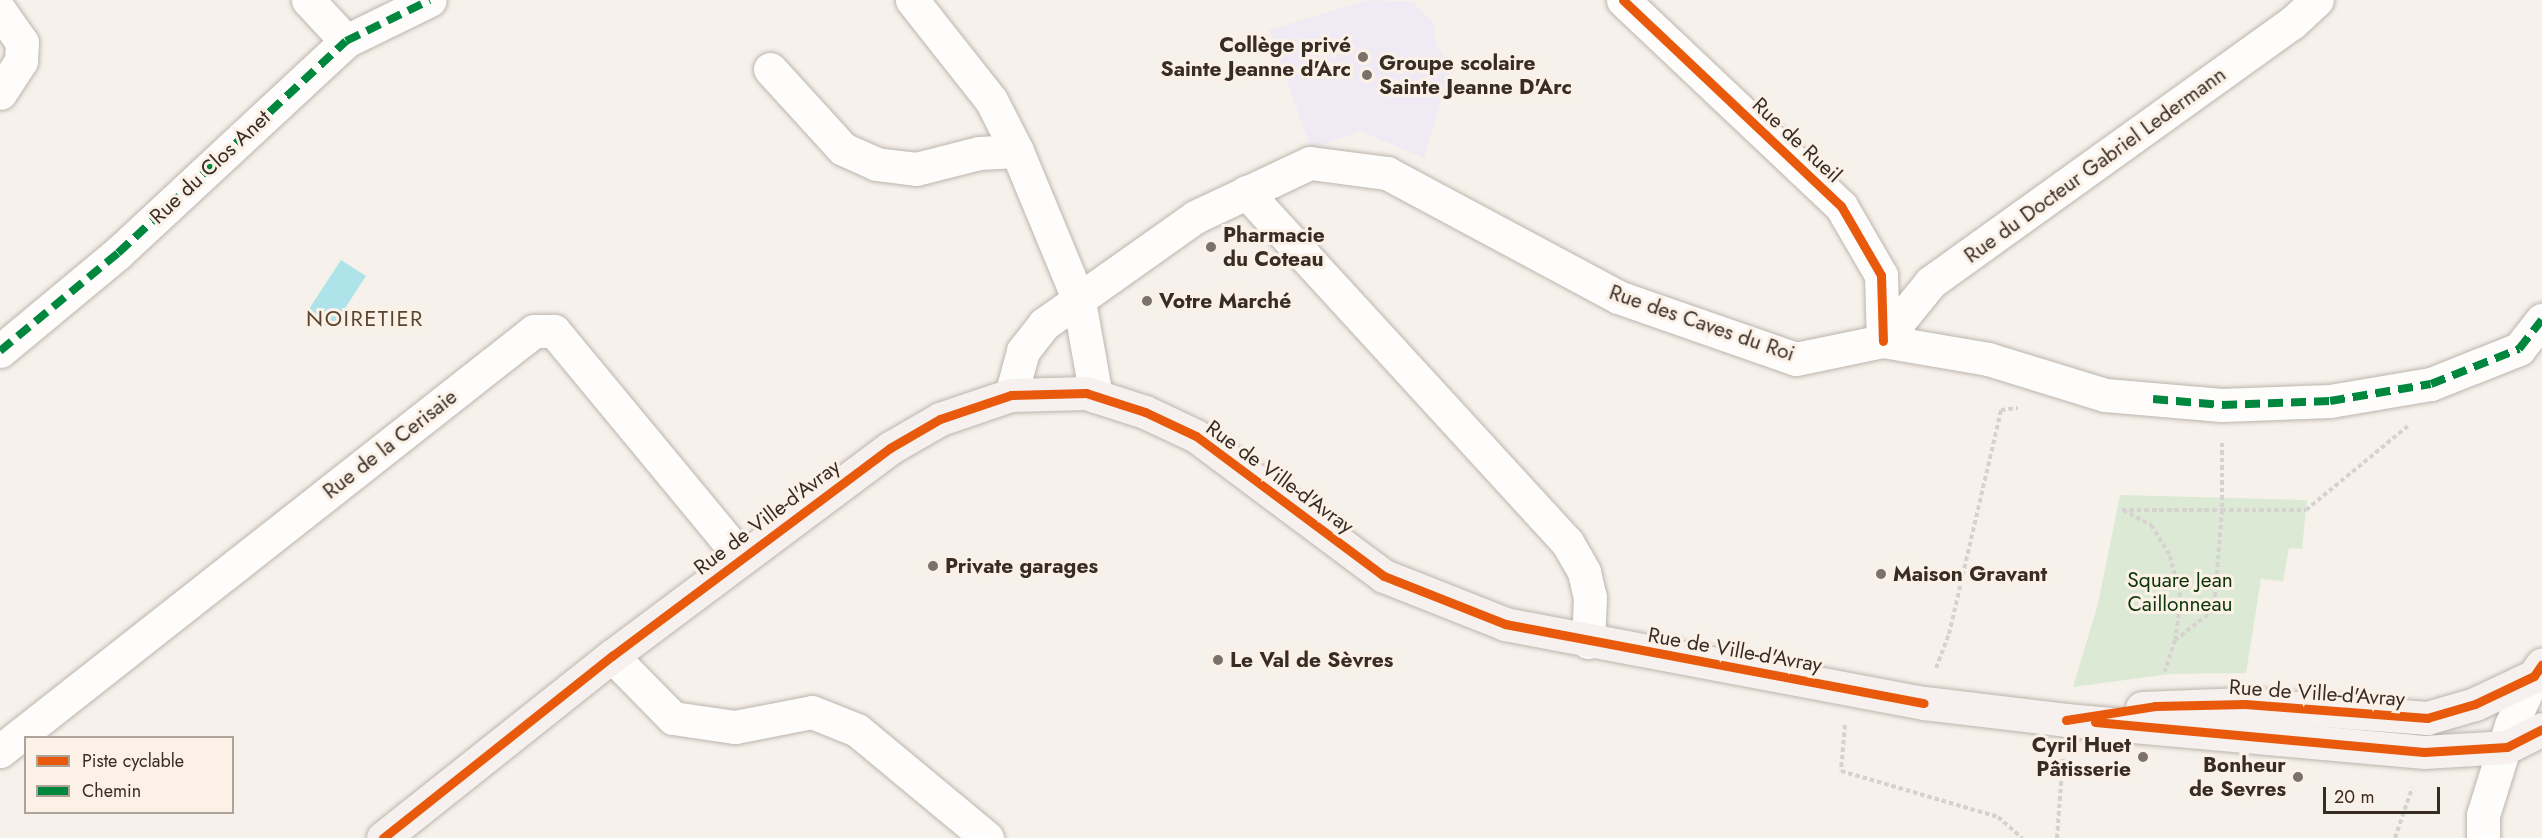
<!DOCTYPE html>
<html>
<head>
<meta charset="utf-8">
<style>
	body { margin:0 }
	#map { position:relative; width:2542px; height:838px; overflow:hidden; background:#f6f1eb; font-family:Jost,sans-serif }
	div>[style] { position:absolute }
	.commercial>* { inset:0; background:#efeaf4 }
	.green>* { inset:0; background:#dcead5 }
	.water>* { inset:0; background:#aee3e9 }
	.path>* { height:4px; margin-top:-2px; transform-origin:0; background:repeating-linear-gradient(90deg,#d5d2d0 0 4.5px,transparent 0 7.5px) }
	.roads { filter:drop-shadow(0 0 2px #bcb5ae) drop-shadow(0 0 2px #bcb5ae) }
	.minor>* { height:33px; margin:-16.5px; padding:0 16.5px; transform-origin:16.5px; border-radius:16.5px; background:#fefdfc }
	.major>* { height:33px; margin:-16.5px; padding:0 16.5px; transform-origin:16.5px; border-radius:16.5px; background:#f6f0ee }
	.quiet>* { height:8px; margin-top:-4px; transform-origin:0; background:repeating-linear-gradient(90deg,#00873e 0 15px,transparent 0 23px) }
	.cycleway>* { height:9px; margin:-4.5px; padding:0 4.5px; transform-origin:4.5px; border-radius:4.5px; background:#e8590c }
	.dots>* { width:16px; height:16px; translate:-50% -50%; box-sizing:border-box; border:3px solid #fbf1e7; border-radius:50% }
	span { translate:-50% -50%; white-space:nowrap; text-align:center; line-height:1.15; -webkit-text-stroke:6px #fbf1e7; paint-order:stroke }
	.poi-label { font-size:21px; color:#372d24; font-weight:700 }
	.right { translate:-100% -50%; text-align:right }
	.left { translate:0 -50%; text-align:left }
	.street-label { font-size:21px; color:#372d24 }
	.park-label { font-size:21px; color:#0c3607 }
	.neighbourhood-label { font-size:22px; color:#5a4531; letter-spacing:1.5px }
	.legend { position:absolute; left:24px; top:736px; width:210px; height:78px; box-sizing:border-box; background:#fbf1e7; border:2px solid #ada399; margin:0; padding:8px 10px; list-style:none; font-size:18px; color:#372d24 }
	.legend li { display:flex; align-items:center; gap:12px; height:30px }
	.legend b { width:30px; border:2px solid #ada399 }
	.scale { position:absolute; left:2323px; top:787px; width:117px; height:27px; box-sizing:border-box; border:3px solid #372d24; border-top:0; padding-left:8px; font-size:18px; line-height:21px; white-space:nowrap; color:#372d24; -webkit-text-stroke:4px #fbf1e7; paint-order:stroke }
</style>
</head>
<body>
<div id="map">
	<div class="commercial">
		<div style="clip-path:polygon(1368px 0,1413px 2px,1434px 24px,1436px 44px,1451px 67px,1424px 158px,1360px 131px,1311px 149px,1269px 30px)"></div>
	</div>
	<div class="green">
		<div style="clip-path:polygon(2120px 495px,2307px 500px,2302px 549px,2289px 548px,2283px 581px,2261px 579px,2246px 673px,2170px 674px,2073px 687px,2098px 604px)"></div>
	</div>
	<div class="water">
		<div style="clip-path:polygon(341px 260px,366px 276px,334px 325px,317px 327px,309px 309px)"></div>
	</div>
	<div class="path">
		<div style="left:2222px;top:443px;width:67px;rotate:90deg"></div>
		<div style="left:2222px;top:510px;width:84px"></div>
		<div style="left:2306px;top:510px;width:132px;rotate:-39.5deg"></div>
		<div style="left:2122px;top:510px;width:100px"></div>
		<div style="left:2222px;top:510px;width:100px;rotate:94.6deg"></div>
		<div style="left:2214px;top:610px;width:49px;rotate:142.4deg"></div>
		<div style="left:2175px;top:640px;width:33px;rotate:108deg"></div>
		<div style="left:2123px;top:510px;width:32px;rotate:28deg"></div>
		<div style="left:2151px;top:525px;width:36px;rotate:58deg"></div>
		<div style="left:2170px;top:556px;width:44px;rotate:75.7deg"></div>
		<div style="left:2181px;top:599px;width:41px;rotate:98.3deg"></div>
		<div style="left:1936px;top:668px;width:36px;rotate:-69deg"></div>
		<div style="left:1949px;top:634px;width:230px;rotate:-76.9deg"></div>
		<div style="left:2001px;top:410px;width:17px;rotate:-7deg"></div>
		<div style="left:1845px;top:725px;width:46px;rotate:95deg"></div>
		<div style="left:1841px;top:771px;width:164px;rotate:16.3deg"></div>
		<div style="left:1998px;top:817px;width:32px;rotate:41deg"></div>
		<div style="left:2057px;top:838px;width:82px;rotate:-85.8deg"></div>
		<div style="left:2395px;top:838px;width:53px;rotate:-71.2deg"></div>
	</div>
	<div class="roads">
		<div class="minor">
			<div style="left:308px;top:0;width:56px;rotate:47.2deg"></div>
			<div style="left:912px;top:0;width:127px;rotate:51.7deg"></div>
			<div style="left:991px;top:100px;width:57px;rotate:63deg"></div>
			<div style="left:1017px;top:151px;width:162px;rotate:67.5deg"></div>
			<div style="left:1079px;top:301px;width:97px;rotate:79.9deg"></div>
			<div style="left:1623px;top:0;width:300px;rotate:43.4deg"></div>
			<div style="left:1841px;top:206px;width:80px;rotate:59.9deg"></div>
			<div style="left:1881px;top:275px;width:66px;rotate:88.3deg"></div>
			<div style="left:0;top:11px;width:38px;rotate:55deg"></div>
			<div style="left:22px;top:42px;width:19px;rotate:93deg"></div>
			<div style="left:21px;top:61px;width:38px;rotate:123deg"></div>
			<div style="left:770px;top:69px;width:108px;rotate:47.6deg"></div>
			<div style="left:843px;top:149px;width:36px;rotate:24deg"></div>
			<div style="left:876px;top:164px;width:40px;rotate:7.1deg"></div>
			<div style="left:916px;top:169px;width:65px;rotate:-14.3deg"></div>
			<div style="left:979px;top:153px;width:38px;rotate:-3deg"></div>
			<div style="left:1246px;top:192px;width:475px;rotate:47.5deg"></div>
			<div style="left:1567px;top:542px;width:34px;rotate:60deg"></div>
			<div style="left:1584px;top:572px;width:26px;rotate:77deg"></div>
			<div style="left:1590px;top:597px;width:45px;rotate:92.5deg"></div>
			<div style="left:1883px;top:341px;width:76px;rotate:-50.9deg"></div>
			<div style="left:1931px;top:282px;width:444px;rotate:-35.7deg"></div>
			<div style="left:2292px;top:23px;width:34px;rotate:-43deg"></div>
			<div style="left:0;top:351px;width:153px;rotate:-39.7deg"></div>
			<div style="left:118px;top:253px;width:311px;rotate:-42.9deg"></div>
			<div style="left:346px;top:41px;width:93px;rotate:-26deg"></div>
			<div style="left:1011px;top:395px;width:46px;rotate:-74.7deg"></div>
			<div style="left:1023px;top:351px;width:34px;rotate:-52deg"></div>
			<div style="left:1044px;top:324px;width:185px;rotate:-35.3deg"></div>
			<div style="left:1195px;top:217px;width:127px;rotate:-25.2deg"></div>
			<div style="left:1310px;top:163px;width:78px;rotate:7.4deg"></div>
			<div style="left:1387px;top:173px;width:262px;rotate:28.2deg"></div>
			<div style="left:1618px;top:297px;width:188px;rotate:19.2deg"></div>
			<div style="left:1796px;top:359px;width:89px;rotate:-11.7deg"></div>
			<div style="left:1883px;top:341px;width:107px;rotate:9.7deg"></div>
			<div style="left:1988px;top:359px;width:122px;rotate:17.1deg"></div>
			<div style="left:2105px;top:395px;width:117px;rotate:4.9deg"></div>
			<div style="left:2222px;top:405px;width:108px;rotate:-2.1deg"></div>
			<div style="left:2330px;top:401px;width:102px;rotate:-9.6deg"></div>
			<div style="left:2431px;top:384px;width:95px;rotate:-21.7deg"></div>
			<div style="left:2519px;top:349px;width:37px;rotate:-52deg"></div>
			<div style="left:612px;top:656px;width:87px;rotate:45.5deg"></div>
			<div style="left:673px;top:718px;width:63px;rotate:8.3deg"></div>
			<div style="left:735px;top:727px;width:78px;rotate:-11deg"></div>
			<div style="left:812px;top:712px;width:48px;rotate:21.8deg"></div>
			<div style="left:857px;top:730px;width:169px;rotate:39.7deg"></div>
			<div style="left:0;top:751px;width:679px;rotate:-38.19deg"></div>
			<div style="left:534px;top:331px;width:20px"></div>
			<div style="left:554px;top:331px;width:295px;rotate:50.4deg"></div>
			<div style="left:2483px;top:838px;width:23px;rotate:-90deg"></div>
			<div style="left:2483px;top:815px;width:94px;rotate:-72.7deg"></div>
			<div style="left:2511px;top:725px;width:54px;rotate:-64.9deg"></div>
		</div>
		<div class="major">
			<div style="left:2142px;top:708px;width:103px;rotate:-2.2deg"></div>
			<div style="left:2245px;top:704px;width:183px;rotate:4.4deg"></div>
			<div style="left:2427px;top:718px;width:50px;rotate:-16.3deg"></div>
			<div style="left:2475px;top:704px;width:65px;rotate:-25.4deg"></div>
			<div style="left:2534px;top:676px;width:14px;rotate:-56deg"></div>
			<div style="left:383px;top:838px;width:293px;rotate:-38.5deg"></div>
			<div style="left:612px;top:656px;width:347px;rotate:-36.8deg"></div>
			<div style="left:890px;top:448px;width:58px;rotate:-30.1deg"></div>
			<div style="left:940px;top:419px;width:75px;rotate:-18.7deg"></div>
			<div style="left:1011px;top:395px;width:75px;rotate:-1.5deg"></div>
			<div style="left:1086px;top:393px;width:62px;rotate:17.9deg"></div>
			<div style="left:1145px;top:412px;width:56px;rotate:25.2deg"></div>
			<div style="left:1196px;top:436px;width:234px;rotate:36.7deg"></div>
			<div style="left:1384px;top:576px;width:130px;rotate:21.6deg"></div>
			<div style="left:1505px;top:624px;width:426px;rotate:10.7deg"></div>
			<div style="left:1924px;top:703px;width:143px;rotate:6.8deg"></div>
			<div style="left:2066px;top:720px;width:359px;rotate:5.1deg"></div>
			<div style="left:2424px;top:752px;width:83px;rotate:-3.4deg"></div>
			<div style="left:2507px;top:747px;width:39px;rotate:-27deg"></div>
		</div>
	</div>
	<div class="quiet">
		<div style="left:0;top:351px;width:153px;rotate:-39.7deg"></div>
		<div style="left:118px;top:253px;width:311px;rotate:-42.9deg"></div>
		<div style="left:346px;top:41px;width:93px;rotate:-26deg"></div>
		<div style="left:2153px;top:399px;width:69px;rotate:5deg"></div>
		<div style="left:2222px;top:405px;width:108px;rotate:-2.1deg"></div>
		<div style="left:2330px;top:401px;width:102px;rotate:-9.6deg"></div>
		<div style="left:2431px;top:384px;width:95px;rotate:-21.7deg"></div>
		<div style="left:2519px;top:349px;width:37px;rotate:-52deg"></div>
	</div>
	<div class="cycleway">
		<div style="left:1623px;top:0;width:300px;rotate:43.4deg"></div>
		<div style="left:1841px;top:206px;width:80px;rotate:59.9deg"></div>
		<div style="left:1881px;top:275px;width:66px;rotate:88.3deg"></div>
		<div style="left:2066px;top:720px;width:90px;rotate:-8.9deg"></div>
		<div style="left:2155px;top:706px;width:90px;rotate:-1.3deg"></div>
		<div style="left:2245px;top:704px;width:183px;rotate:4.4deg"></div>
		<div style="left:2427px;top:718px;width:50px;rotate:-16.3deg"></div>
		<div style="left:2475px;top:704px;width:65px;rotate:-25.4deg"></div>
		<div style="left:2534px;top:676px;width:14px;rotate:-56deg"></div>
		<div style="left:2095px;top:722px;width:330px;rotate:5.2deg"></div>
		<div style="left:2424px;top:752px;width:83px;rotate:-3.4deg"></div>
		<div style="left:2507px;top:747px;width:39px;rotate:-27deg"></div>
		<div style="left:383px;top:838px;width:293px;rotate:-38.5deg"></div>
		<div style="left:612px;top:656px;width:347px;rotate:-36.8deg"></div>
		<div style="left:890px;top:448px;width:58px;rotate:-30.1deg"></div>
		<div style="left:940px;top:419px;width:75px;rotate:-18.7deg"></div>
		<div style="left:1011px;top:395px;width:75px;rotate:-1.5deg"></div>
		<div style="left:1086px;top:393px;width:62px;rotate:17.9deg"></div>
		<div style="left:1145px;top:412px;width:56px;rotate:25.2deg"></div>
		<div style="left:1196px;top:436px;width:234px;rotate:36.7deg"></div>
		<div style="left:1384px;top:576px;width:130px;rotate:21.6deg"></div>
		<div style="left:1505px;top:624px;width:426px;rotate:10.7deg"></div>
	</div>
	<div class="dots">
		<div style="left:1363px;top:57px;background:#7a726a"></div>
		<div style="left:1367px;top:75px;background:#7a726a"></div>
		<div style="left:1211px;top:247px;background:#7a726a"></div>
		<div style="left:1147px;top:301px;background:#7a726a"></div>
		<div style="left:933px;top:566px;background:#7a726a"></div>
		<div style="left:1881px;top:574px;background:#7a726a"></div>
		<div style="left:1218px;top:660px;background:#7a726a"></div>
		<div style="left:2143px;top:757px;background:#7a726a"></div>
		<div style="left:2298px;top:777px;background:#7a726a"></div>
	</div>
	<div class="poi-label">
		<span class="right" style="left:1351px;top:57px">Collège privé<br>Sainte Jeanne d'Arc</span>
		<span class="left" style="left:1379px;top:75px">Groupe scolaire<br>Sainte Jeanne D'Arc</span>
		<span class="left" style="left:1223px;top:247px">Pharmacie<br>du Coteau</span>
		<span class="left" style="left:1159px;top:301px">Votre Marché</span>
		<span class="left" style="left:945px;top:566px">Private garages</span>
		<span class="left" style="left:1893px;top:574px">Maison Gravant</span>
		<span class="left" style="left:1230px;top:660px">Le Val de Sèvres</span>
		<span class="right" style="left:2131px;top:757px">Cyril Huet<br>Pâtisserie</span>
		<span class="right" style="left:2286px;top:777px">Bonheur<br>de Sevres</span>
	</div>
	<div class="street-label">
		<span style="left:1797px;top:140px;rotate:43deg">Rue de Rueil</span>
		<span style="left:2095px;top:165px;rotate:-36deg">Rue du Docteur Gabriel Ledermann</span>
		<span style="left:210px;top:167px;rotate:-43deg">Rue du Clos Anet</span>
		<span style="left:1702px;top:323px;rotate:19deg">Rue des Caves du Roi</span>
		<span style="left:390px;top:444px;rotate:-38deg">Rue de la Cerisaie</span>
		<span style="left:1280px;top:477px;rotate:36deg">Rue de Ville-d'Avray</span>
		<span style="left:767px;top:517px;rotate:-37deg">Rue de Ville-d'Avray</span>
		<span style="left:1735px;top:650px;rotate:10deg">Rue de Ville-d'Avray</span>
		<span style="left:2317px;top:693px;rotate:4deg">Rue de Ville-d'Avray</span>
	</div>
	<div class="park-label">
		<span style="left:2180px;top:592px">Square Jean<br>Caillonneau</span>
	</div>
	<div class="neighbourhood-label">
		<span style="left:365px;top:319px">NOIRETIER</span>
	</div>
	<ul class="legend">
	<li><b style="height:8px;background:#e8590c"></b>Piste cyclable</li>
	<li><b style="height:8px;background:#00873e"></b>Chemin</li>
	</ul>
	<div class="scale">20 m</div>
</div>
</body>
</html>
